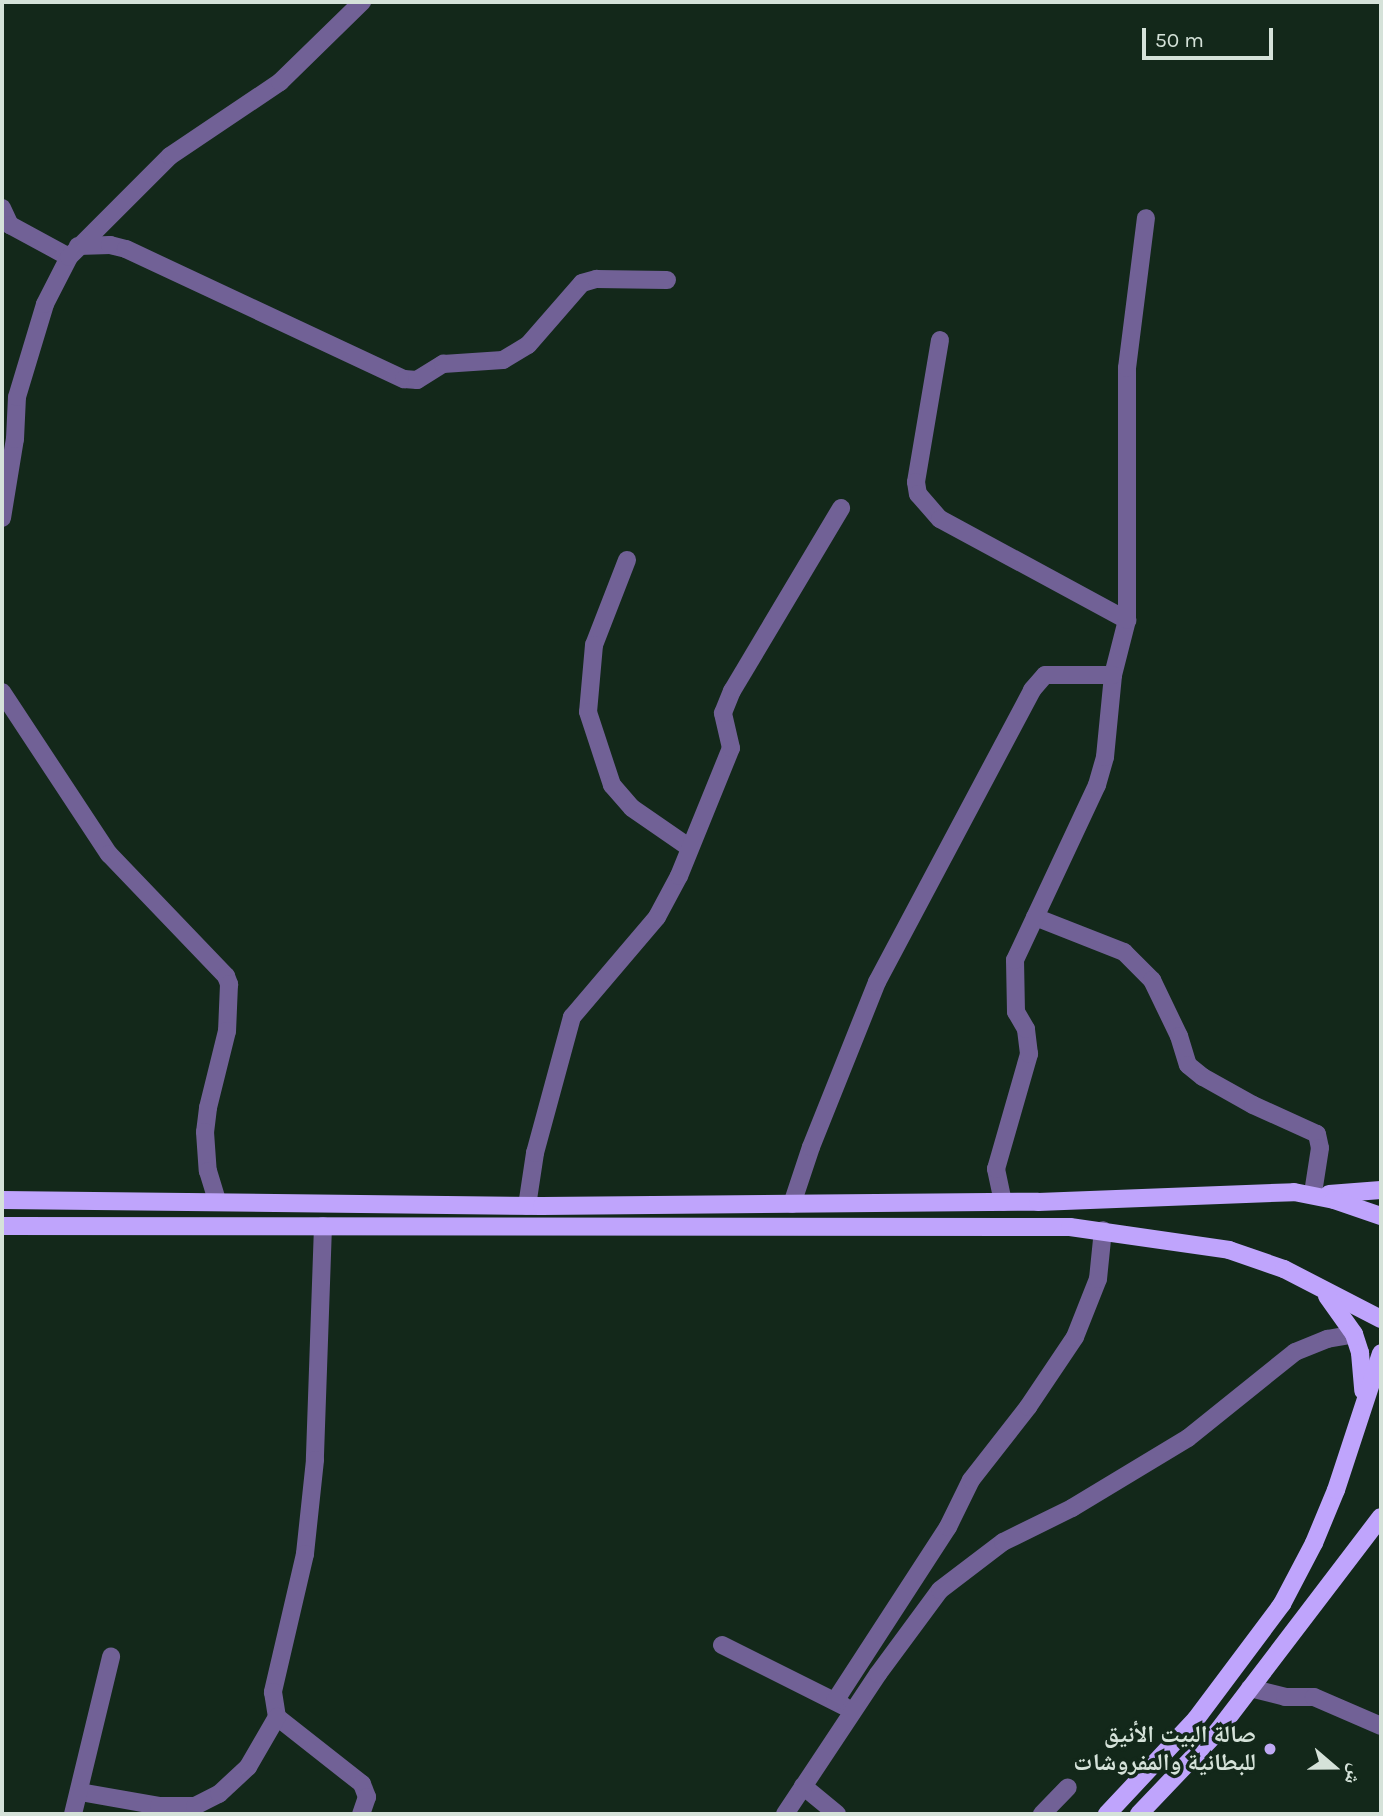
<!DOCTYPE html>
<html>
<head>
<meta charset="utf-8">
<style>
	body { margin:0 }
	#map { position:relative; width:1383px; height:1816px; overflow:hidden; background:#13281a; font-family:Karla,"Noto Naskh Arabic",sans-serif }
	div>[style] { position:absolute }
	.minor>* { height:18px; margin:-9px; padding:0 9px; transform-origin:9px; border-radius:9px; background:#716196 }
	.major>* { height:18px; margin:-9px; padding:0 9px; transform-origin:9px; border-radius:9px; background:#bfa4fc }
	.dots>* { width:19px; height:19px; translate:-50% -50%; box-sizing:border-box; border:4px solid #13281a; border-radius:50% }
	span { translate:-50% -50%; white-space:nowrap; text-align:center; line-height:1.15; -webkit-text-stroke:7px #13281a; paint-order:stroke }
	.poi-label { font-size:24px; color:#d5e2d9; font-weight:700 }
	.right { translate:-100% -50%; text-align:right }
	.frame { position:absolute; inset:0; border:4px solid #d5e2d9; pointer-events:none }
	.north { position:absolute; left:1299px; top:1732px; width:70px; height:70px; -webkit-text-stroke:5px #13281a; paint-order:stroke; rotate:110deg; font-size:19px; font-weight:700; line-height:28px; text-align:center; color:#d5e2d9 }
	.north::after { content:''; display:block; margin:auto; width:24px; height:32px; background:#d5e2d9; clip-path:polygon(50% 0,100% 100%,50% 72%,0 100%) }
	.scale { position:absolute; left:1142px; top:28px; width:131px; height:32px; box-sizing:border-box; border:4px solid #d5e2d9; border-top:0; padding-left:9px; font-size:21px; line-height:24px; white-space:nowrap; color:#d5e2d9; -webkit-text-stroke:5px #13281a; paint-order:stroke }
</style>
</head>
<body>
<div id="map">
	<div class="minor">
		<div style="left:2px;top:208px;width:19px;rotate:65deg"></div>
		<div style="left:10px;top:225px;width:67px;rotate:28.5deg"></div>
		<div style="left:78px;top:246px;width:32px;rotate:-2deg"></div>
		<div style="left:110px;top:245px;width:16px;rotate:14deg"></div>
		<div style="left:126px;top:249px;width:307px;rotate:25.1deg"></div>
		<div style="left:404px;top:379px;width:13px;rotate:4deg"></div>
		<div style="left:417px;top:380px;width:31px;rotate:-32deg"></div>
		<div style="left:443px;top:364px;width:60px;rotate:-3.8deg"></div>
		<div style="left:503px;top:360px;width:29px;rotate:-31deg"></div>
		<div style="left:528px;top:345px;width:82px;rotate:-48.9deg"></div>
		<div style="left:582px;top:283px;width:15px;rotate:-16deg"></div>
		<div style="left:596px;top:279px;width:71px;rotate:0.8deg"></div>
		<div style="left:940px;top:340px;width:144px;rotate:99.6deg"></div>
		<div style="left:916px;top:482px;width:12px;rotate:81deg"></div>
		<div style="left:918px;top:494px;width:33px;rotate:49deg"></div>
		<div style="left:940px;top:519px;width:213px;rotate:28.4deg"></div>
		<div style="left:2px;top:518px;width:80px;rotate:-80.7deg"></div>
		<div style="left:15px;top:439px;width:42px;rotate:-87.3deg"></div>
		<div style="left:17px;top:397px;width:97px;rotate:-73.2deg"></div>
		<div style="left:45px;top:304px;width:53px;rotate:-62.9deg"></div>
		<div style="left:69px;top:257px;width:143px;rotate:-45deg"></div>
		<div style="left:170px;top:156px;width:133px;rotate:-33.9deg"></div>
		<div style="left:280px;top:82px;width:115px;rotate:-44.3deg"></div>
		<div style="left:627px;top:560px;width:91px;rotate:111.2deg"></div>
		<div style="left:594px;top:645px;width:67px;rotate:95.1deg"></div>
		<div style="left:588px;top:712px;width:77px;rotate:71.8deg"></div>
		<div style="left:612px;top:785px;width:30px;rotate:49deg"></div>
		<div style="left:632px;top:808px;width:70px;rotate:34.6deg"></div>
		<div style="left:2px;top:692px;width:194px;rotate:56.6deg"></div>
		<div style="left:109px;top:854px;width:169px;rotate:46.2deg"></div>
		<div style="left:226px;top:976px;width:9px;rotate:69deg"></div>
		<div style="left:229px;top:984px;width:47px;rotate:92.4deg"></div>
		<div style="left:227px;top:1031px;width:79px;rotate:103.9deg"></div>
		<div style="left:208px;top:1108px;width:24px;rotate:97deg"></div>
		<div style="left:205px;top:1132px;width:39px;rotate:86deg"></div>
		<div style="left:208px;top:1171px;width:31px;rotate:73deg"></div>
		<div style="left:1035px;top:917px;width:96px;rotate:21.5deg"></div>
		<div style="left:1124px;top:952px;width:40px;rotate:45deg"></div>
		<div style="left:1152px;top:980px;width:62px;rotate:64.3deg"></div>
		<div style="left:1179px;top:1036px;width:30px;rotate:73deg"></div>
		<div style="left:1188px;top:1065px;width:19px;rotate:39deg"></div>
		<div style="left:1203px;top:1077px;width:57px;rotate:29.2deg"></div>
		<div style="left:1253px;top:1105px;width:70px;rotate:24.4deg"></div>
		<div style="left:1317px;top:1134px;width:14px;rotate:78deg"></div>
		<div style="left:1320px;top:1148px;width:46px;rotate:98.8deg"></div>
		<div style="left:1003px;top:1202px;width:34px;rotate:-102deg"></div>
		<div style="left:996px;top:1169px;width:120px;rotate:-74deg"></div>
		<div style="left:1029px;top:1054px;width:25px;rotate:-97deg"></div>
		<div style="left:1026px;top:1029px;width:20px;rotate:-120deg"></div>
		<div style="left:1016px;top:1012px;width:52px;rotate:-91.1deg"></div>
		<div style="left:1015px;top:960px;width:193px;rotate:-64.9deg"></div>
		<div style="left:1097px;top:785px;width:29px;rotate:-74deg"></div>
		<div style="left:1105px;top:757px;width:82px;rotate:-84.4deg"></div>
		<div style="left:1113px;top:675px;width:57px;rotate:-75.7deg"></div>
		<div style="left:1127px;top:620px;width:252px;rotate:-90deg"></div>
		<div style="left:1127px;top:368px;width:151px;rotate:-82.8deg"></div>
		<div style="left:792px;top:1204px;width:60px;rotate:-71.6deg"></div>
		<div style="left:811px;top:1147px;width:178px;rotate:-68.2deg"></div>
		<div style="left:877px;top:982px;width:331px;rotate:-62deg"></div>
		<div style="left:1032px;top:690px;width:20px;rotate:-49deg"></div>
		<div style="left:1045px;top:675px;width:68px"></div>
		<div style="left:527px;top:1206px;width:54px;rotate:-81.4deg"></div>
		<div style="left:535px;top:1153px;width:141px;rotate:-74.8deg"></div>
		<div style="left:572px;top:1017px;width:131px;rotate:-49.6deg"></div>
		<div style="left:657px;top:917px;width:47px;rotate:-61.8deg"></div>
		<div style="left:679px;top:876px;width:138px;rotate:-67.9deg"></div>
		<div style="left:731px;top:748px;width:36px;rotate:-103deg"></div>
		<div style="left:723px;top:713px;width:24px;rotate:-68deg"></div>
		<div style="left:732px;top:691px;width:213px;rotate:-59.2deg"></div>
		<div style="left:323px;top:1226px;width:234px;rotate:92deg"></div>
		<div style="left:315px;top:1460px;width:95px;rotate:96.1deg"></div>
		<div style="left:305px;top:1554px;width:142px;rotate:103.1deg"></div>
		<div style="left:273px;top:1692px;width:25px;rotate:81deg"></div>
		<div style="left:277px;top:1717px;width:108px;rotate:38.2deg"></div>
		<div style="left:362px;top:1784px;width:14px;rotate:69deg"></div>
		<div style="left:367px;top:1797px;width:18px;rotate:109deg"></div>
		<div style="left:722px;top:1645px;width:136px;rotate:26.6deg"></div>
		<div style="left:1250px;top:1688px;width:36px;rotate:14deg"></div>
		<div style="left:1285px;top:1697px;width:29px"></div>
		<div style="left:1314px;top:1697px;width:73px;rotate:23.4deg"></div>
		<div style="left:835px;top:1701px;width:207px;rotate:-57deg"></div>
		<div style="left:948px;top:1527px;width:52px;rotate:-63.9deg"></div>
		<div style="left:971px;top:1480px;width:93px;rotate:-52deg"></div>
		<div style="left:1028px;top:1407px;width:84px;rotate:-56.1deg"></div>
		<div style="left:1075px;top:1337px;width:62px;rotate:-68.4deg"></div>
		<div style="left:1098px;top:1279px;width:49px;rotate:-84.2deg"></div>
		<div style="left:803px;top:1786px;width:44px;rotate:39.5deg"></div>
		<div style="left:80px;top:1792px;width:80px;rotate:10deg"></div>
		<div style="left:159px;top:1806px;width:36px"></div>
		<div style="left:195px;top:1806px;width:27px;rotate:-27deg"></div>
		<div style="left:219px;top:1794px;width:40px;rotate:-43deg"></div>
		<div style="left:248px;top:1767px;width:58px;rotate:-59.9deg"></div>
		<div style="left:73px;top:1814px;width:162px;rotate:-76.4deg"></div>
		<div style="left:785px;top:1814px;width:168px;rotate:-56.4deg"></div>
		<div style="left:878px;top:1674px;width:104px;rotate:-53.6deg"></div>
		<div style="left:940px;top:1590px;width:79px;rotate:-37.3deg"></div>
		<div style="left:1003px;top:1542px;width:77px;rotate:-26.2deg"></div>
		<div style="left:1072px;top:1508px;width:135px;rotate:-31.1deg"></div>
		<div style="left:1188px;top:1438px;width:137px;rotate:-38.8deg"></div>
		<div style="left:1295px;top:1352px;width:35px;rotate:-22deg"></div>
		<div style="left:1327px;top:1339px;width:27px;rotate:-10deg"></div>
		<div style="left:1042px;top:1814px;width:37px;rotate:-46deg"></div>
	</div>
	<div class="major">
		<div style="left:1329px;top:1194px;width:52px;rotate:-4.4deg"></div>
		<div style="left:2px;top:1200px;width:540px;rotate:0.64deg"></div>
		<div style="left:542px;top:1206px;width:496px;rotate:-0.5deg"></div>
		<div style="left:1038px;top:1202px;width:256px;rotate:-2.2deg"></div>
		<div style="left:1294px;top:1192px;width:41px;rotate:11.3deg"></div>
		<div style="left:1334px;top:1200px;width:50px;rotate:18.8deg"></div>
		<div style="left:2px;top:1226px;width:1068px;rotate:0.05deg"></div>
		<div style="left:1070px;top:1227px;width:161px;rotate:8.2deg"></div>
		<div style="left:1229px;top:1250px;width:58px;rotate:19.1deg"></div>
		<div style="left:1284px;top:1269px;width:109px;rotate:27.3deg"></div>
		<div style="left:1327px;top:1296px;width:47px;rotate:54.6deg"></div>
		<div style="left:1354px;top:1334px;width:20px;rotate:72deg"></div>
		<div style="left:1360px;top:1353px;width:38px;rotate:85deg"></div>
		<div style="left:1107px;top:1814px;width:130px;rotate:-46.9deg"></div>
		<div style="left:1196px;top:1719px;width:144px;rotate:-53.2deg"></div>
		<div style="left:1282px;top:1604px;width:69px;rotate:-62.3deg"></div>
		<div style="left:1314px;top:1543px;width:57px;rotate:-67.5deg"></div>
		<div style="left:1336px;top:1490px;width:144px;rotate:-71.8deg"></div>
		<div style="left:1139px;top:1814px;width:113px;rotate:-46.4deg"></div>
		<div style="left:1217px;top:1732px;width:270px;rotate:-52.7deg"></div>
	</div>
	<div class="dots">
		<div style="left:1270px;top:1749px;background:#bfa9f4"></div>
	</div>
	<div class="poi-label">
		<span class="right" style="left:1256px;top:1749px">صالة البيت الأنيق<br>للبطانية والمفروشات</span>
	</div>
	<div class="frame"></div>
	<div class="north">ش</div>
	<div class="scale">50 m</div>
</div>
</body>
</html>
